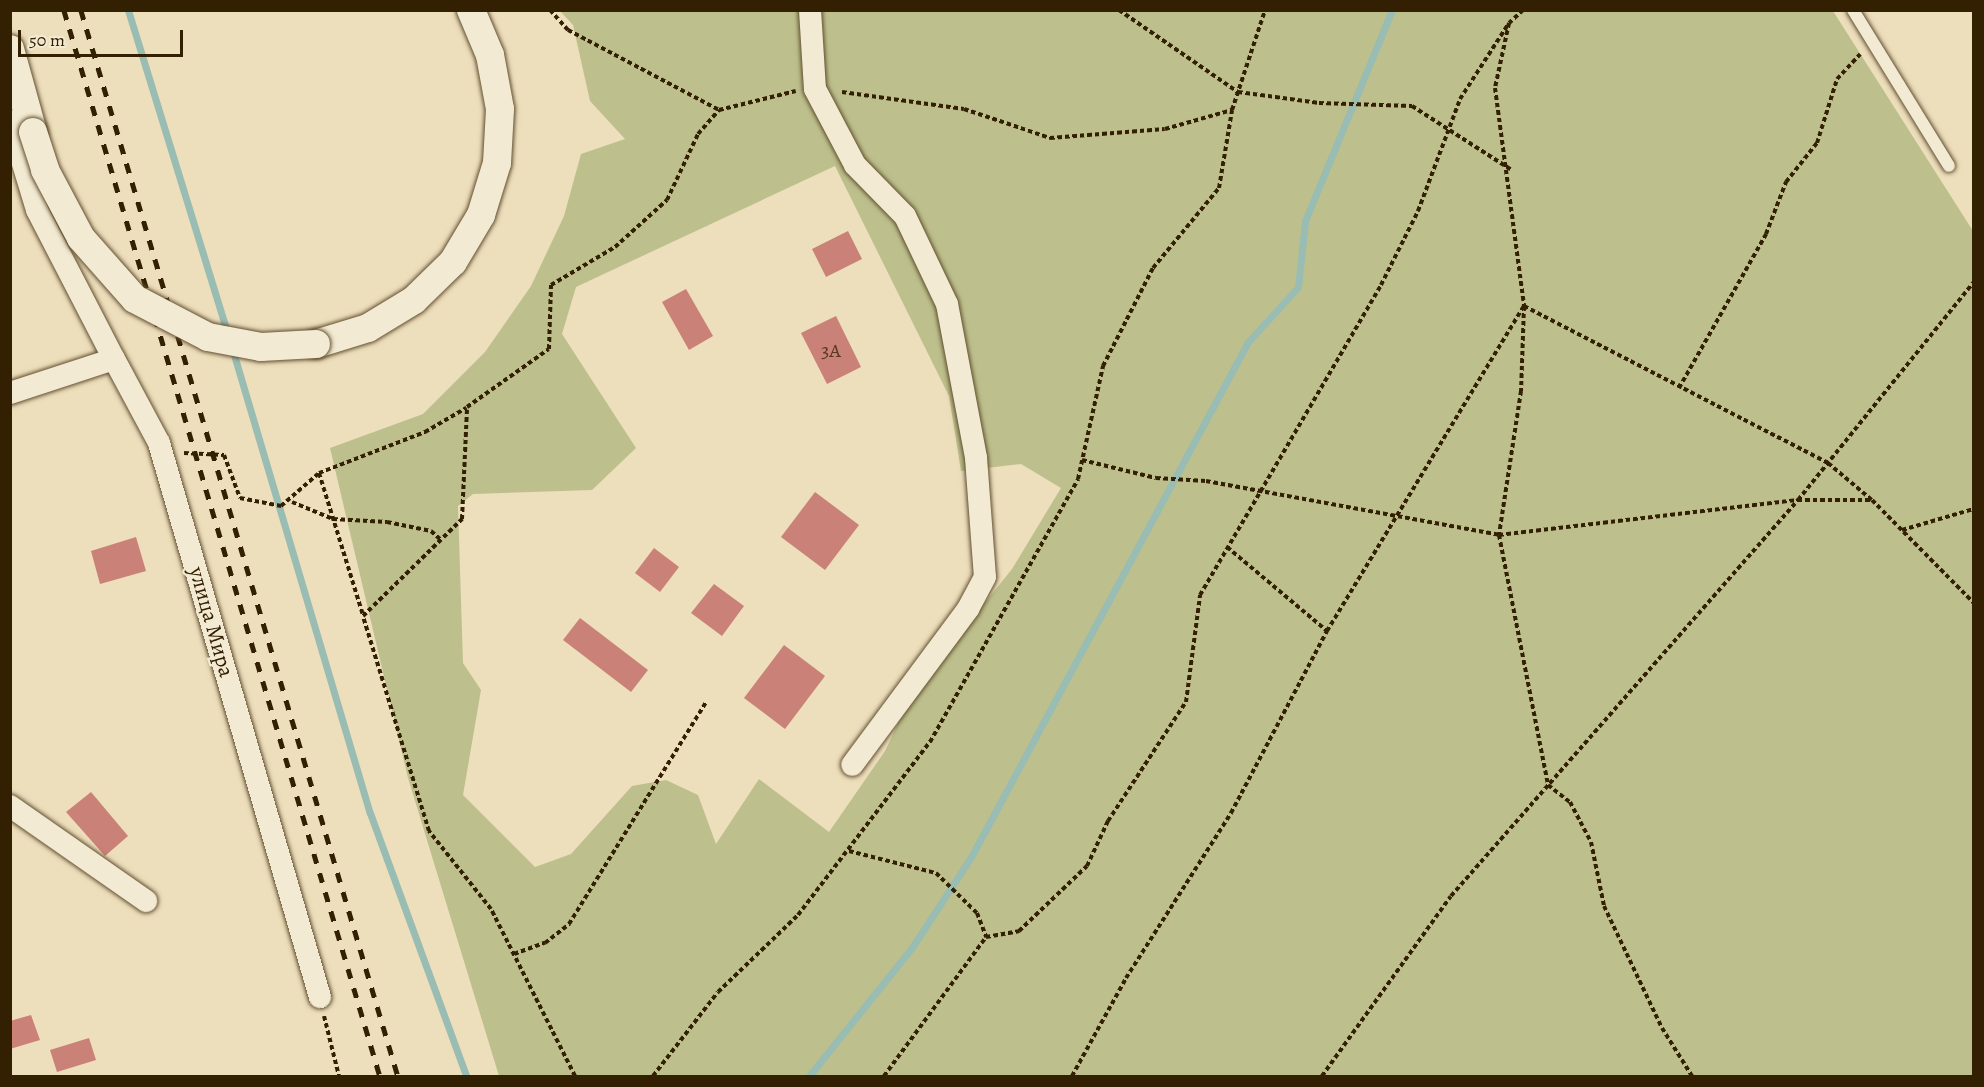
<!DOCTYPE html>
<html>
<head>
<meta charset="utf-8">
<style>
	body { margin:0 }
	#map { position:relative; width:1984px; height:1087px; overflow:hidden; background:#eddebc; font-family:Alegreya,serif }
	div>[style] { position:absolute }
	.green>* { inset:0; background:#bdc08d }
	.stream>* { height:7px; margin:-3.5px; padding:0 3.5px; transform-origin:3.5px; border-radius:3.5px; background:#99bcb3 }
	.building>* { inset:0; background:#ca8178 }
	.path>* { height:4px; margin-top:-2px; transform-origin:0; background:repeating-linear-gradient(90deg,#332002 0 4.5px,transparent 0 7.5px) }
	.roads { filter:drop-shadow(0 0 2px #625030) drop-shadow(0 0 2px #625030) }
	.service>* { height:12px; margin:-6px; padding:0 6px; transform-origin:6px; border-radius:6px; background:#f3ead3 }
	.minor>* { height:22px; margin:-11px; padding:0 11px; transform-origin:11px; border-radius:11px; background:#f3ead3 }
	.tertiary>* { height:28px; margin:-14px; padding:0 14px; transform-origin:14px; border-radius:14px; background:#f3ead3 }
	.rail>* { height:4.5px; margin-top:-2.25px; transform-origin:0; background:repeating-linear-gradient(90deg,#332002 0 10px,transparent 0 20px) }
	.bridges { filter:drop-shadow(0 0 2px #625030) drop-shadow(0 0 2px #625030) }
	.tertiary-bridge>* { height:28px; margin:-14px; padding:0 14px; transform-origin:14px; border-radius:14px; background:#f3ead3 }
	span { translate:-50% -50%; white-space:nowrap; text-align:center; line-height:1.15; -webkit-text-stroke:4.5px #f3ead3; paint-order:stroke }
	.number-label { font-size:20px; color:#593820 }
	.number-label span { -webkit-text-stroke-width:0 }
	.street-label { font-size:22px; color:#332002 }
	.frame { position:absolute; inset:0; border:12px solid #332002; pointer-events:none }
	.scale { position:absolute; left:18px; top:30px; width:165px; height:27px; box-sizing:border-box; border:3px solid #332002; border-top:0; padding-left:8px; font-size:18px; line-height:21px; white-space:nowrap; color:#332002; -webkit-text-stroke:4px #f3ead3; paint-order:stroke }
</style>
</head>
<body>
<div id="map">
	<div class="green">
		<div style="clip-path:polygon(evenodd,560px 11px,1833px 11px,1973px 231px,1973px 1076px,499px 1076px,408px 778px,330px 448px,423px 414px,485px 352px,531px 286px,564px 216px,581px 154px,625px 139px,590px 101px,573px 25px,560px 11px,835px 166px,949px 396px,961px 471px,1021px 464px,1061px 488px,1012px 569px,912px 694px,885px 751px,829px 832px,759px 779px,716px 844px,698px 795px,666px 780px,632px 786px,571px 854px,535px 867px,463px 795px,481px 690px,463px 663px,458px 506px,473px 494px,592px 490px,636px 448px,562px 334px,576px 287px,835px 166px)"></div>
	</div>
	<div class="stream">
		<div style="left:128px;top:10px;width:337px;rotate:72.9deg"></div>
		<div style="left:232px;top:348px;width:485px;rotate:73.5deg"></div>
		<div style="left:370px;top:813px;width:280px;rotate:69.9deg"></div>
		<div style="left:809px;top:1076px;width:166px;rotate:-51.3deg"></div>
		<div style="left:913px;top:946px;width:106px;rotate:-56.9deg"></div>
		<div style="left:971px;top:857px;width:585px;rotate:-61.73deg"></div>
		<div style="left:1248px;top:342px;width:74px;rotate:-47.7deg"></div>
		<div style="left:1298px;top:287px;width:66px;rotate:-83.9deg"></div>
		<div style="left:1305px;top:221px;width:228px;rotate:-67.6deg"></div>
	</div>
	<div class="building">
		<div style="clip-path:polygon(848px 231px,862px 259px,826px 277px,812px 249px)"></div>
		<div style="clip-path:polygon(686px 289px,713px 336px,689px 350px,662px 302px)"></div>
		<div style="clip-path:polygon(836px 316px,861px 367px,827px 384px,801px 333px)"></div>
		<div style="clip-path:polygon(815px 492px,859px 525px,825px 570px,781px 537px)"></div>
		<div style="clip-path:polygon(136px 537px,146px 571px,100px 584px,91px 551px)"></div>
		<div style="clip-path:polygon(654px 548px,679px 567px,660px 592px,635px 573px)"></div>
		<div style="clip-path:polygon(714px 584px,744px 606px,722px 636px,691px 613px)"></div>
		<div style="clip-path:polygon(580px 618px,648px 670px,631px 692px,563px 640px)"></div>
		<div style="clip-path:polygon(784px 645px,825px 676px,785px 729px,744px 698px)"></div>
		<div style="clip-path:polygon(91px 792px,128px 836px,105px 856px,66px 812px)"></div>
		<div style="clip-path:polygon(31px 1015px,40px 1040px,10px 1049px,10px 1021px)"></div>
		<div style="clip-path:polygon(89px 1038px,96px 1060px,57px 1072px,50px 1050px)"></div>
	</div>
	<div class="path">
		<div style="left:550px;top:10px;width:27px;rotate:48deg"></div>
		<div style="left:568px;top:30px;width:171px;rotate:27.9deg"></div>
		<div style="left:1119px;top:10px;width:145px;rotate:34.6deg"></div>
		<div style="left:1238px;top:92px;width:82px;rotate:7.7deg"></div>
		<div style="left:1319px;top:103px;width:93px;rotate:1.8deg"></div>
		<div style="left:1412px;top:106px;width:117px;rotate:32.7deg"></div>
		<div style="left:1523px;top:10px;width:19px;rotate:137deg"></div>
		<div style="left:1509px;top:23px;width:66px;rotate:102.2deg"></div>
		<div style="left:1495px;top:88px;width:220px;rotate:82.4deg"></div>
		<div style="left:1524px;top:306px;width:85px;rotate:92deg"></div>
		<div style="left:1521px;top:391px;width:146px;rotate:98.7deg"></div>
		<div style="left:1499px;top:535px;width:255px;rotate:78.9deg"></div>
		<div style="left:1548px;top:785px;width:28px;rotate:38deg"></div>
		<div style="left:1570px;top:802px;width:45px;rotate:62.3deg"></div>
		<div style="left:1591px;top:842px;width:65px;rotate:78.5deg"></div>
		<div style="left:1604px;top:906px;width:135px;rotate:64.6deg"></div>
		<div style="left:1662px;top:1028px;width:57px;rotate:58deg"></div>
		<div style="left:842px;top:92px;width:123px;rotate:7.9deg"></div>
		<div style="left:964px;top:109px;width:91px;rotate:18.6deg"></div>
		<div style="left:1050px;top:138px;width:115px;rotate:-4.5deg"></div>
		<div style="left:1165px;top:129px;width:70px;rotate:-15.8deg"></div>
		<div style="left:1679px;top:388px;width:177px;rotate:-60.5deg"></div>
		<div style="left:1766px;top:234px;width:56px;rotate:-69deg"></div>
		<div style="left:1786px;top:182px;width:50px;rotate:-51.5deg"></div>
		<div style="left:1817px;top:143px;width:67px;rotate:-72.6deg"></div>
		<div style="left:1837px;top:79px;width:34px;rotate:-47deg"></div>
		<div style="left:184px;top:453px;width:40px;rotate:2.9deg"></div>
		<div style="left:224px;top:455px;width:46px;rotate:69.6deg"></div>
		<div style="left:240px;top:498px;width:42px;rotate:11deg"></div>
		<div style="left:281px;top:506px;width:50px;rotate:-41deg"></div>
		<div style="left:319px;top:473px;width:114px;rotate:-21.1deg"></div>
		<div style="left:425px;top:432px;width:48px;rotate:-30.3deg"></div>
		<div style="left:1082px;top:460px;width:76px;rotate:13.7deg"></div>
		<div style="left:1156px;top:478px;width:50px;rotate:3.4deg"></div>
		<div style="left:1206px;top:481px;width:298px;rotate:10.4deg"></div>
		<div style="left:1499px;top:535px;width:301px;rotate:-6.7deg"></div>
		<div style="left:1798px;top:500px;width:74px"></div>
		<div style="left:1872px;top:500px;width:145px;rotate:45.3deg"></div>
		<div style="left:319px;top:473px;width:149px;rotate:72.8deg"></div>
		<div style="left:292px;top:502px;width:44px;rotate:22.5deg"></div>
		<div style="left:333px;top:519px;width:54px;rotate:3.2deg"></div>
		<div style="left:387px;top:522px;width:45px;rotate:11.6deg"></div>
		<div style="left:431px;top:531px;width:15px;rotate:42deg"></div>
		<div style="left:1902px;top:530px;width:75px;rotate:-16.3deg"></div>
		<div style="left:1227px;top:547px;width:131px;rotate:40deg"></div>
		<div style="left:849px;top:851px;width:90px;rotate:14.2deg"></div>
		<div style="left:936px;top:873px;width:57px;rotate:44.3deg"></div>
		<div style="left:977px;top:913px;width:26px;rotate:69deg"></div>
		<div style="left:986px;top:937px;width:34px;rotate:-10deg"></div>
		<div style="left:1019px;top:931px;width:94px;rotate:-43.7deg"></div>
		<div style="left:1087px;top:866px;width:50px;rotate:-65deg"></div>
		<div style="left:1108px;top:821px;width:142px;rotate:-56.8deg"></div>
		<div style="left:1186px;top:702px;width:108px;rotate:-82.5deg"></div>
		<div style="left:1200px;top:595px;width:359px;rotate:-59.7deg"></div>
		<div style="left:1381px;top:285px;width:83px;rotate:-63.4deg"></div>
		<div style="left:1418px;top:211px;width:120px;rotate:-69.4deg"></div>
		<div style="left:1460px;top:99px;width:90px;rotate:-57.2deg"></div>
		<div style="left:514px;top:954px;width:33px;rotate:-20deg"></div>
		<div style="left:545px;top:943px;width:31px;rotate:-38deg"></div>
		<div style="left:569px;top:924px;width:261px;rotate:-58.3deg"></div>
		<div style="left:324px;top:1016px;width:62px;rotate:76deg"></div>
		<div style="left:575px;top:1076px;width:187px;rotate:-116.7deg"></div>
		<div style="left:491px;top:909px;width:100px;rotate:-128.5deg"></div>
		<div style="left:429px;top:831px;width:225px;rotate:-107.1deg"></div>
		<div style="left:363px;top:616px;width:139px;rotate:-44.4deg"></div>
		<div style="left:462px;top:519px;width:112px;rotate:-87.4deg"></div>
		<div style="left:467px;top:407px;width:100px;rotate:-35.3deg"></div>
		<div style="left:549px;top:349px;width:64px;rotate:-88.2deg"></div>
		<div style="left:551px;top:285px;width:74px;rotate:-30.7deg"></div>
		<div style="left:615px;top:247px;width:70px;rotate:-42.1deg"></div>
		<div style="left:667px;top:200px;width:73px;rotate:-64.8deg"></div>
		<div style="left:698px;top:134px;width:32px;rotate:-49deg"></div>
		<div style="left:719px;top:110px;width:79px;rotate:-13.9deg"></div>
		<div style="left:653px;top:1076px;width:106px;rotate:-52.3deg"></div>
		<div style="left:718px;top:992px;width:111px;rotate:-43.9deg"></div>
		<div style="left:798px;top:915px;width:218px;rotate:-52.7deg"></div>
		<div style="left:930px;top:742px;width:302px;rotate:-60.6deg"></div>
		<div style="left:1078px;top:479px;width:116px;rotate:-77.5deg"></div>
		<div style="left:1103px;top:366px;width:110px;rotate:-63deg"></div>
		<div style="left:1153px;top:268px;width:104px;rotate:-50.5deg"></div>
		<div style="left:1219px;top:188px;width:79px;rotate:-80.5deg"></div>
		<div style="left:1232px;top:110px;width:105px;rotate:-71.7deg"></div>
		<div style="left:884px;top:1076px;width:172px;rotate:-53.7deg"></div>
		<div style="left:1072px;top:1076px;width:112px;rotate:-61.1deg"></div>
		<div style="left:1126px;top:978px;width:196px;rotate:-57.5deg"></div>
		<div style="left:1231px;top:813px;width:206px;rotate:-62.2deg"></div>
		<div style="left:1327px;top:631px;width:380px;rotate:-58.8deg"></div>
		<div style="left:1524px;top:306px;width:342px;rotate:27.3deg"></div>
		<div style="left:1828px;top:463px;width:57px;rotate:40.1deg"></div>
		<div style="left:1322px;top:1076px;width:221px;rotate:-54.4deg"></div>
		<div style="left:1451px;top:896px;width:527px;rotate:-48.77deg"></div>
		<div style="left:1798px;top:500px;width:280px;rotate:-51.1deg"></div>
	</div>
	<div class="roads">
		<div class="service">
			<div style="left:1853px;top:10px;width:183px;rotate:58.4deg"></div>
		</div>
		<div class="minor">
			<div style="left:810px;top:10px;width:79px;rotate:86.4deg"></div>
			<div style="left:815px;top:89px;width:86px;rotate:62.2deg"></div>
			<div style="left:855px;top:165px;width:71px;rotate:45.6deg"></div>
			<div style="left:905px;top:216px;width:98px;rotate:64.5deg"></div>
			<div style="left:947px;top:304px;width:157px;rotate:79.3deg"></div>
			<div style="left:976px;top:458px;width:119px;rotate:85.7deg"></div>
			<div style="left:985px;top:577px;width:36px;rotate:118deg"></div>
			<div style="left:968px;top:609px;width:194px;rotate:126.6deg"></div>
			<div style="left:10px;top:121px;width:93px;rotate:73.1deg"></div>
			<div style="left:37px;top:210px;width:168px;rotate:62.7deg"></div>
			<div style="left:10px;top:393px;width:109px;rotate:-18.1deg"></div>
			<div style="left:114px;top:359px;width:95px;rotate:61.8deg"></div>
			<div style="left:159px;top:443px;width:577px;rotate:73.8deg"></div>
			<div style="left:10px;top:806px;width:166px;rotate:34.9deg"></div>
		</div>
		<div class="tertiary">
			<div style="left:10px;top:49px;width:86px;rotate:74.5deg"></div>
			<div style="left:316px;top:344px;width:54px;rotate:-17.1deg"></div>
			<div style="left:368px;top:328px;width:54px;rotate:-31.3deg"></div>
			<div style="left:414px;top:300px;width:54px;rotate:-44.3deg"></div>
			<div style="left:453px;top:262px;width:55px;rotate:-59.2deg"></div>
			<div style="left:481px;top:215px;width:54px;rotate:-72.9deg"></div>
			<div style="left:497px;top:163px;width:54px;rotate:-86.8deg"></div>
			<div style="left:500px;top:109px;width:55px;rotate:-100.5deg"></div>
			<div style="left:490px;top:55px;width:49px;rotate:-112.9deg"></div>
		</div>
	</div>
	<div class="rail">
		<div style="left:64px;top:10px;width:1112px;rotate:73.49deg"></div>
		<div style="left:81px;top:10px;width:1112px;rotate:73.44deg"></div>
	</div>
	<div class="bridges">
		<div class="tertiary-bridge">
			<div style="left:33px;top:132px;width:40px;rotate:72deg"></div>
			<div style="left:45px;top:170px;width:77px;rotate:62.1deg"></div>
			<div style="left:81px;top:238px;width:81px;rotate:48.5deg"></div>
			<div style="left:135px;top:299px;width:82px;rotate:27.5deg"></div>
			<div style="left:208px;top:337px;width:54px;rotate:10.7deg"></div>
			<div style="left:261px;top:347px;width:55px;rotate:-3.1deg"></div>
		</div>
	</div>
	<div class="number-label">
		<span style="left:831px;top:350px">3А</span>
	</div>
	<div class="street-label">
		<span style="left:211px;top:622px;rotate:74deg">улица Мира</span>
	</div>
	<div class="frame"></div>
	<div class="scale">50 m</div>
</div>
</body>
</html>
